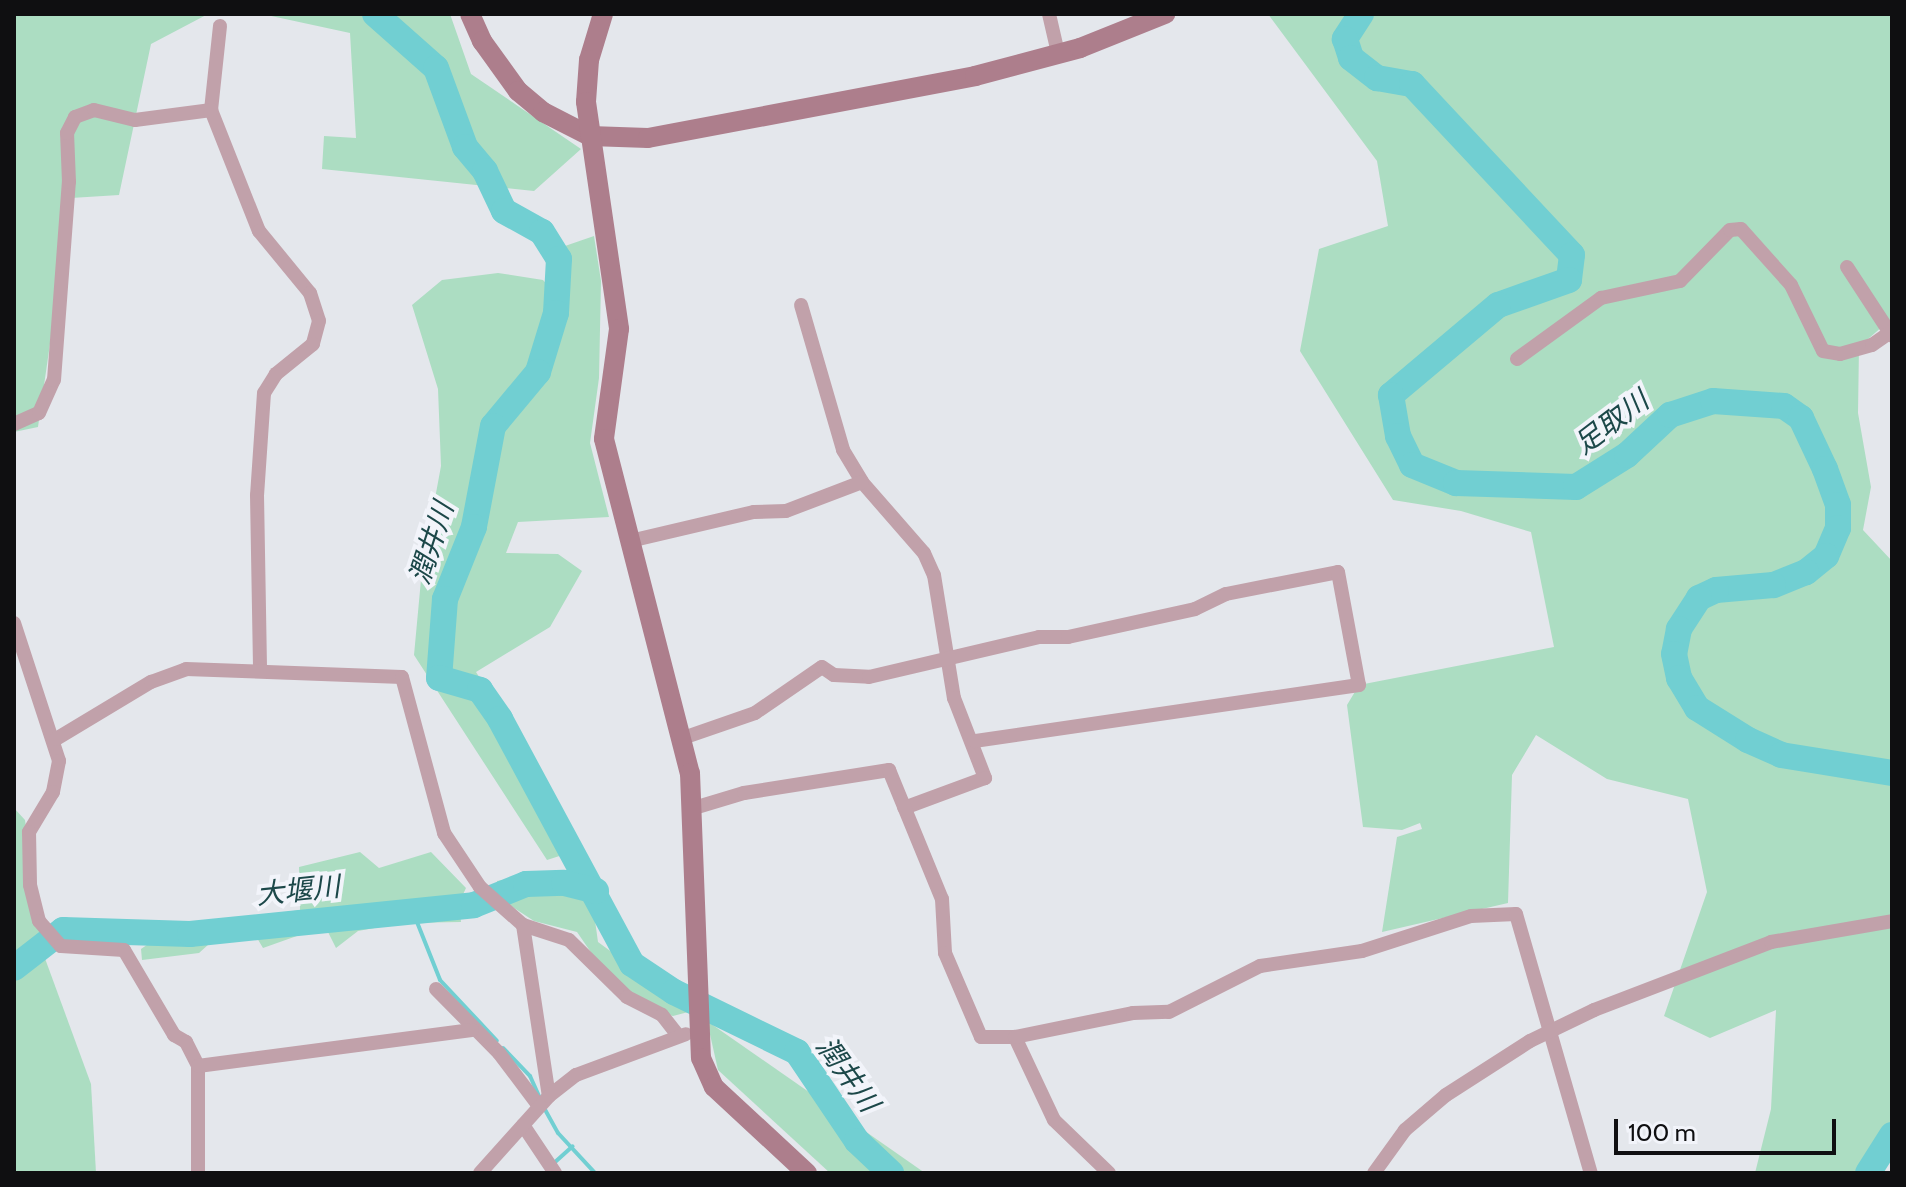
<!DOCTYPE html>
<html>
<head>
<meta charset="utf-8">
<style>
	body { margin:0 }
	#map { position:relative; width:1906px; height:1187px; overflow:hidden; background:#e4e7ec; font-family:Cabin,"Noto Sans JP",sans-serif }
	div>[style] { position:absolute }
	.green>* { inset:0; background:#acddc2 }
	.stream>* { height:4px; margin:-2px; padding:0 2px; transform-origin:2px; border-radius:2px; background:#71cfd2 }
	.river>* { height:26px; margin:-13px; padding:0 13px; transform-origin:13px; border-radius:13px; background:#71cfd2 }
	.street>* { height:14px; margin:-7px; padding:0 7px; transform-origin:7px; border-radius:7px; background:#c1a1aa }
	.secondary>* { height:20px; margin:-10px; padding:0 10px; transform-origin:10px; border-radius:10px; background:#ad7e8c }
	span { translate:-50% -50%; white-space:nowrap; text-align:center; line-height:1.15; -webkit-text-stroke:8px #f2f4fa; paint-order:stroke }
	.water-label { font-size:28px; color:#1c4849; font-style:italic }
	.frame { position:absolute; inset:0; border:16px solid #0f0f11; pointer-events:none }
	.scale { position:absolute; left:1614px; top:1119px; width:222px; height:36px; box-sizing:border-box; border:4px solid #0f0f11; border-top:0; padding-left:10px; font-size:24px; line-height:28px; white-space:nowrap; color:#0f0f11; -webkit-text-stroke:6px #f2f4fa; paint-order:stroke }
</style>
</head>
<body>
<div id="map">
	<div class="green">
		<div style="clip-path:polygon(14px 14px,208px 14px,151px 44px,119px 195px,71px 198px,38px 427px,14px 432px)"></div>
		<div style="clip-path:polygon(262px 14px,450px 14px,471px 74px,581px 149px,534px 191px,322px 169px,324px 136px,356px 138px,350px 33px)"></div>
		<div style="clip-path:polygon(1268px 14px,1892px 14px,1892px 318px,1859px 347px,1858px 413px,1871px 487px,1863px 530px,1892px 561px,1892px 1160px,1879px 1173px,1755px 1173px,1771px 1109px,1776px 1010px,1710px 1038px,1664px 1016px,1707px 892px,1688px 799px,1607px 779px,1536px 735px,1512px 775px,1508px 903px,1382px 932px,1397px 837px,1422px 829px,1420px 823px,1402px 830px,1363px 827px,1347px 705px,1359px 685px,1554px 647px,1531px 532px,1461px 511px,1393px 500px,1300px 351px,1319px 249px,1388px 226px,1377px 161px)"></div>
		<div style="clip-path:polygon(594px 236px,601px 281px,599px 378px,590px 443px,609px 517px,518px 522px,506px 553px,558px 554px,582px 571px,550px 627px,476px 672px,526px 751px,575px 851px,547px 860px,414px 655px,422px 569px,441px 466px,438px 389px,412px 305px,442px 280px,498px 273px,543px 280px,558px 297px,565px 246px)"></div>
		<div style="clip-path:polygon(14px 808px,25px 820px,43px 939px,14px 965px)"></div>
		<div style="clip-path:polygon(360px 852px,379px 868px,431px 852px,466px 888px,459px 903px,461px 922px,402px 923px,358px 931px,336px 948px,325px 926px,263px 948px,257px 938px,209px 944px,199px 953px,142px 960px,141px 949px,170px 929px,300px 910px,299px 867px)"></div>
		<div style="clip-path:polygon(557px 871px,581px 880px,593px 906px,598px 942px,692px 1011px,673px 1016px,649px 1010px,608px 977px,577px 932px,534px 921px,496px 896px,497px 881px)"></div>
		<div style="clip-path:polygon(43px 953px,91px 1084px,96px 1173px,14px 1173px,14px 967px)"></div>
		<div style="clip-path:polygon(707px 1021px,925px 1173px,830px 1173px,718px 1070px)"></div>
	</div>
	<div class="stream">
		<div style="left:413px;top:912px;width:73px;rotate:68.3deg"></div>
		<div style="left:440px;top:980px;width:83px;rotate:46.9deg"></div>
		<div style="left:503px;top:1048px;width:39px;rotate:46deg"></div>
		<div style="left:530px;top:1076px;width:24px;rotate:66deg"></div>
		<div style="left:543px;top:1106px;width:31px;rotate:61deg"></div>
		<div style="left:558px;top:1133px;width:54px;rotate:47.2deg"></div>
		<div style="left:554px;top:1163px;width:25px;rotate:-42deg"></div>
	</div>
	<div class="river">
		<div style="left:375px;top:14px;width:81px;rotate:41.5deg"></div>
		<div style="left:436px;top:68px;width:84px;rotate:69.8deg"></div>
		<div style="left:465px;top:147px;width:31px;rotate:50deg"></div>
		<div style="left:485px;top:171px;width:44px;rotate:64.6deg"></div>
		<div style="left:504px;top:211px;width:43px;rotate:28.9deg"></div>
		<div style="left:542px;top:232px;width:32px;rotate:58deg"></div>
		<div style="left:559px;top:259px;width:54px;rotate:93.2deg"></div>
		<div style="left:556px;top:313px;width:62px;rotate:107deg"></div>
		<div style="left:538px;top:372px;width:70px;rotate:129.8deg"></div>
		<div style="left:493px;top:426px;width:103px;rotate:100.7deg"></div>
		<div style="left:474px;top:527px;width:78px;rotate:111.9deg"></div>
		<div style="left:445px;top:599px;width:79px;rotate:94.3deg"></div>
		<div style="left:439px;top:678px;width:43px;rotate:16.3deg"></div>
		<div style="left:480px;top:690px;width:35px;rotate:55deg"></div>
		<div style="left:500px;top:719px;width:278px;rotate:61.7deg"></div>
		<div style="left:632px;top:964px;width:50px;rotate:33.7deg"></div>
		<div style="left:674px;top:992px;width:137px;rotate:26deg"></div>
		<div style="left:797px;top:1052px;width:107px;rotate:56deg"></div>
		<div style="left:857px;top:1141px;width:47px;rotate:43.3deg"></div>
		<div style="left:1361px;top:14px;width:30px;rotate:123deg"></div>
		<div style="left:1345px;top:39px;width:20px;rotate:72deg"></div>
		<div style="left:1351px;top:58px;width:33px;rotate:38deg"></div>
		<div style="left:1377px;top:78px;width:36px;rotate:10deg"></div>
		<div style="left:1412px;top:84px;width:234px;rotate:46.9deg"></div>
		<div style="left:1572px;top:255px;width:25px;rotate:97deg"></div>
		<div style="left:1569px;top:280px;width:75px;rotate:160.6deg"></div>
		<div style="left:1498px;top:305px;width:140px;rotate:139.9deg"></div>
		<div style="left:1391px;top:395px;width:42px;rotate:80.3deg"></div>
		<div style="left:1398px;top:436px;width:32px;rotate:64deg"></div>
		<div style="left:1412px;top:465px;width:48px;rotate:22.2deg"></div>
		<div style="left:1456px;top:483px;width:120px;rotate:1.9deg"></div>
		<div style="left:1576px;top:487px;width:60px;rotate:-32.1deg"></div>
		<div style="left:1627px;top:455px;width:59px;rotate:-42.9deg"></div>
		<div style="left:1670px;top:415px;width:45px;rotate:-18deg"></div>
		<div style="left:1713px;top:401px;width:71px;rotate:4deg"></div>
		<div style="left:1784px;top:406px;width:21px;rotate:35deg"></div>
		<div style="left:1801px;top:418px;width:56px;rotate:64.8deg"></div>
		<div style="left:1825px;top:469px;width:38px;rotate:70deg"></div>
		<div style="left:1838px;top:505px;width:23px;rotate:90deg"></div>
		<div style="left:1838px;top:528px;width:30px;rotate:113deg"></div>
		<div style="left:1826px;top:556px;width:26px;rotate:141deg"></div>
		<div style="left:1806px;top:572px;width:35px;rotate:158deg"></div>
		<div style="left:1773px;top:585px;width:57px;rotate:175deg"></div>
		<div style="left:1716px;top:590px;width:19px;rotate:155deg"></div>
		<div style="left:1699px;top:598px;width:37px;rotate:123deg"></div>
		<div style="left:1679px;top:629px;width:25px;rotate:101deg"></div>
		<div style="left:1674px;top:654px;width:25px;rotate:78deg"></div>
		<div style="left:1679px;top:678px;width:35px;rotate:59deg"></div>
		<div style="left:1697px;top:708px;width:60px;rotate:32.1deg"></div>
		<div style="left:1748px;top:740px;width:36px;rotate:24deg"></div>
		<div style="left:1781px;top:755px;width:112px;rotate:9.2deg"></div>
		<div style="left:14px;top:968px;width:62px;rotate:-37.8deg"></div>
		<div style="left:63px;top:930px;width:127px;rotate:1.8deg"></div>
		<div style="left:190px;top:934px;width:285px;rotate:-5.8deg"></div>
		<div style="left:474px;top:905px;width:56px;rotate:-22deg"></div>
		<div style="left:526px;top:884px;width:38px;rotate:-2deg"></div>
		<div style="left:564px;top:883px;width:33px;rotate:14deg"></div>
		<div style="left:1868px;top:1173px;width:45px;rotate:-57.7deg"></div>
	</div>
	<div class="street">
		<div style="left:1049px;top:14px;width:40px;rotate:77deg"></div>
		<div style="left:220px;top:26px;width:84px;rotate:96.1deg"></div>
		<div style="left:211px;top:110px;width:130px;rotate:68.4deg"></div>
		<div style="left:259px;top:231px;width:80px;rotate:50.6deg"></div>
		<div style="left:310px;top:293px;width:29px;rotate:72deg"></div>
		<div style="left:319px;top:321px;width:24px;rotate:105deg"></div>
		<div style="left:313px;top:344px;width:48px;rotate:141deg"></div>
		<div style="left:276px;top:374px;width:22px;rotate:122deg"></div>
		<div style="left:264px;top:393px;width:102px;rotate:93.9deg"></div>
		<div style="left:257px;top:495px;width:174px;rotate:89deg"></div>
		<div style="left:1847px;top:267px;width:82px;rotate:56.9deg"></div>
		<div style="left:801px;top:305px;width:151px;rotate:73.8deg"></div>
		<div style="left:843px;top:450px;width:37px;rotate:59deg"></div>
		<div style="left:862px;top:482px;width:94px;rotate:48.9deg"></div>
		<div style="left:924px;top:553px;width:24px;rotate:66deg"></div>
		<div style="left:934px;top:575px;width:125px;rotate:80.8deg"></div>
		<div style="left:954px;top:698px;width:86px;rotate:68.8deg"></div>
		<div style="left:985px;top:778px;width:86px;rotate:159.7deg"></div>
		<div style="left:1517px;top:359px;width:104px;rotate:-36deg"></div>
		<div style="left:1601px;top:298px;width:81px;rotate:-12.1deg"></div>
		<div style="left:1680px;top:281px;width:71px;rotate:-45.6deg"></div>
		<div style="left:1730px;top:230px;width:11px;rotate:-5deg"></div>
		<div style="left:1741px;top:229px;width:75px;rotate:48.2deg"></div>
		<div style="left:1791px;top:285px;width:73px;rotate:64.1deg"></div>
		<div style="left:1823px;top:351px;width:17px;rotate:10deg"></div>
		<div style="left:1840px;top:354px;width:33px;rotate:-16deg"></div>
		<div style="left:1872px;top:345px;width:24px;rotate:-35deg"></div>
		<div style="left:14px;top:424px;width:27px;rotate:-24deg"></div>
		<div style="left:39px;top:413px;width:36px;rotate:-66deg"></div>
		<div style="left:54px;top:380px;width:199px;rotate:-85.7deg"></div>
		<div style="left:69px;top:182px;width:49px;rotate:-92.3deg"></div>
		<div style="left:67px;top:133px;width:18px;rotate:-63deg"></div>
		<div style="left:75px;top:117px;width:20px;rotate:-20deg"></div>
		<div style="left:94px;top:110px;width:42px;rotate:13.7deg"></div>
		<div style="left:135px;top:120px;width:77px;rotate:-7.5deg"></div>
		<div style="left:630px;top:541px;width:127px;rotate:-13.2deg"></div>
		<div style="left:754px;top:512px;width:32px;rotate:-2deg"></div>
		<div style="left:786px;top:511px;width:81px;rotate:-20.9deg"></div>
		<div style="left:14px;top:623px;width:145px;rotate:71.9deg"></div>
		<div style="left:59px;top:761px;width:32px;rotate:101deg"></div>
		<div style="left:53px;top:792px;width:47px;rotate:121deg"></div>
		<div style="left:29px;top:832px;width:53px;rotate:88.9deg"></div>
		<div style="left:30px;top:885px;width:37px;rotate:76deg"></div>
		<div style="left:39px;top:921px;width:33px;rotate:49deg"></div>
		<div style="left:61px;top:946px;width:63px;rotate:3.6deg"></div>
		<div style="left:124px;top:950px;width:99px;rotate:59.5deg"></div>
		<div style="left:174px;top:1035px;width:14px;rotate:30deg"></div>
		<div style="left:186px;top:1042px;width:27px;rotate:63deg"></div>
		<div style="left:198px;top:1066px;width:107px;rotate:90deg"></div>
		<div style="left:683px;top:738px;width:76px;rotate:-19.1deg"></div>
		<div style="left:755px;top:713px;width:81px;rotate:-34.5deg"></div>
		<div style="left:822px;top:667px;width:14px;rotate:34deg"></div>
		<div style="left:834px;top:675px;width:35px;rotate:3deg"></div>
		<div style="left:869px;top:677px;width:175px;rotate:-13.2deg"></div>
		<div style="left:1039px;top:637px;width:29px"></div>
		<div style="left:1068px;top:637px;width:130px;rotate:-12.4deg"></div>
		<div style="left:1195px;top:609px;width:34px;rotate:-26deg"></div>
		<div style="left:1226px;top:594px;width:114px;rotate:-11.1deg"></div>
		<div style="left:1338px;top:572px;width:115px;rotate:79.5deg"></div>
		<div style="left:1359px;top:685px;width:389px;rotate:171.7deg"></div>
		<div style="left:56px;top:739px;width:111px;rotate:-31deg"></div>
		<div style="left:151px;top:682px;width:37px;rotate:-20deg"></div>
		<div style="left:186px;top:669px;width:216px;rotate:2.1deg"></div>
		<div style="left:402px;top:677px;width:162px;rotate:74.9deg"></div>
		<div style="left:444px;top:833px;width:65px;rotate:56.3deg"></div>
		<div style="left:480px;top:887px;width:57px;rotate:41.5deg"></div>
		<div style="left:523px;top:925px;width:48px;rotate:18.1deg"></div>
		<div style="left:569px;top:940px;width:81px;rotate:44.5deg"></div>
		<div style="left:627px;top:997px;width:39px;rotate:27deg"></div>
		<div style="left:662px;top:1015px;width:24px;rotate:52deg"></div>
		<div style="left:694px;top:808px;width:52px;rotate:-16.7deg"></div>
		<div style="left:744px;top:793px;width:147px;rotate:-9deg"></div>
		<div style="left:889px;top:770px;width:139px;rotate:67.7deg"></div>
		<div style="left:942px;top:899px;width:54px;rotate:86.8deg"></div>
		<div style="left:945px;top:953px;width:91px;rotate:66.8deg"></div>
		<div style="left:981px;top:1037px;width:34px"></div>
		<div style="left:523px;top:925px;width:173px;rotate:81.4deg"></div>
		<div style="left:436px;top:989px;width:90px;rotate:45.5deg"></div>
		<div style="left:499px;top:1053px;width:66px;rotate:53deg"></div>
		<div style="left:198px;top:1066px;width:276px;rotate:-7.5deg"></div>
		<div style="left:523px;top:1125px;width:58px;rotate:56.3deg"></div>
		<div style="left:480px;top:1173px;width:103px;rotate:-48.1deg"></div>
		<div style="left:549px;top:1096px;width:34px;rotate:-38deg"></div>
		<div style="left:576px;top:1075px;width:117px;rotate:-20.4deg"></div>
		<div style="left:1109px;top:1173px;width:76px;rotate:-136.1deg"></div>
		<div style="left:1054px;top:1120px;width:92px;rotate:-115.2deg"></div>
		<div style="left:1015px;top:1037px;width:120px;rotate:-11.5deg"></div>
		<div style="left:1133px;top:1013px;width:36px;rotate:-2deg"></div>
		<div style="left:1169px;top:1012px;width:102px;rotate:-26.8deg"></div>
		<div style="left:1260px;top:966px;width:103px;rotate:-8.4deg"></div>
		<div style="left:1362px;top:951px;width:114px;rotate:-17.8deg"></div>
		<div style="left:1471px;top:916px;width:45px;rotate:-2.5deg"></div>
		<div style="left:1516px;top:914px;width:270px;rotate:73.9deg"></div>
		<div style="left:1374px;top:1173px;width:53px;rotate:-54.2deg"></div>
		<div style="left:1405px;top:1130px;width:54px;rotate:-40.5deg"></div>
		<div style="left:1446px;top:1095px;width:100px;rotate:-32.7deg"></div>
		<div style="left:1530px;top:1041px;width:71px;rotate:-25.8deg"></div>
		<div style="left:1594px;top:1010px;width:190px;rotate:-21deg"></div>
		<div style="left:1771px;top:942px;width:123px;rotate:-9.8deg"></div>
	</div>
	<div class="secondary">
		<div style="left:470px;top:14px;width:30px;rotate:66deg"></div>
		<div style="left:482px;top:41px;width:62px;rotate:54.2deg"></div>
		<div style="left:518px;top:91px;width:33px;rotate:40deg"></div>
		<div style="left:543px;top:112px;width:53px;rotate:27.1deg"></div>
		<div style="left:590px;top:136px;width:58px;rotate:2deg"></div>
		<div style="left:648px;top:138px;width:333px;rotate:-10.7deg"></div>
		<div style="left:975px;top:76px;width:109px;rotate:-14.9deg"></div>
		<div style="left:1080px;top:48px;width:92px;rotate:-21.8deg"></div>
		<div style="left:603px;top:14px;width:48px;rotate:106.9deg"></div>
		<div style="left:589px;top:60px;width:42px;rotate:94.1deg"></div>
		<div style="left:586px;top:102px;width:229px;rotate:81.7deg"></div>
		<div style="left:619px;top:329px;width:111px;rotate:97.8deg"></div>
		<div style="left:604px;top:439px;width:345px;rotate:75.6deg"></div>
		<div style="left:690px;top:773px;width:285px;rotate:87.8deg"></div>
		<div style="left:701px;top:1058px;width:32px;rotate:66deg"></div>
		<div style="left:714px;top:1087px;width:127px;rotate:42.8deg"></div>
	</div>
	<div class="water-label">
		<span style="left:1611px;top:422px;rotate:-37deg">足取川</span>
		<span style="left:431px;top:543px;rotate:-72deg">潤井川</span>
		<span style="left:298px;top:890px;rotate:-6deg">大堰川</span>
		<span style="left:848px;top:1074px;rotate:54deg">潤井川</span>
	</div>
	<div class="frame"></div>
	<div class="scale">100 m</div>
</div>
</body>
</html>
